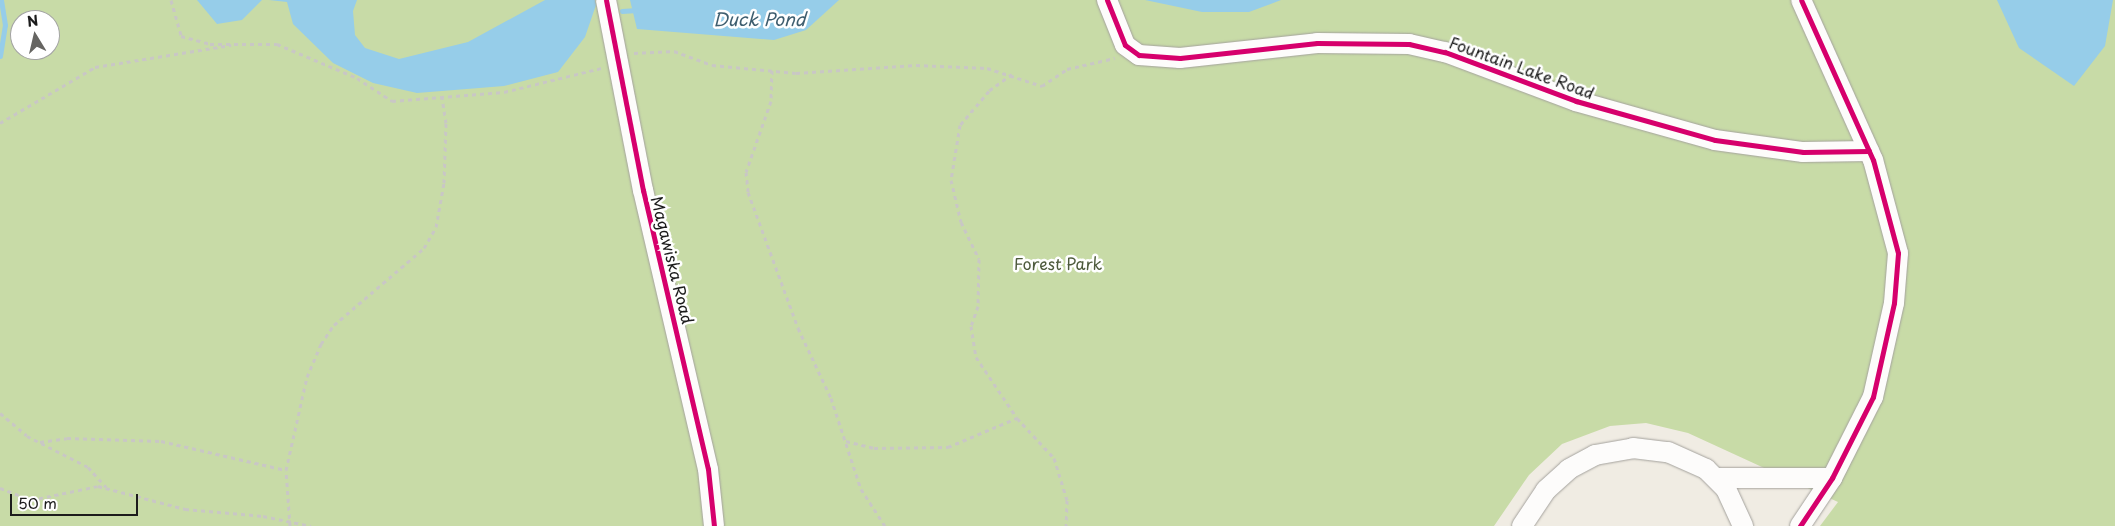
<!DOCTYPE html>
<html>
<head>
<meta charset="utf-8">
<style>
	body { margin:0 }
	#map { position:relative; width:2115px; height:526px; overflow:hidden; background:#f0ece3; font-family:"Playpen Sans",sans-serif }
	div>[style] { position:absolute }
	.green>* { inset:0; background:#c8dba7 }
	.water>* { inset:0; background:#96cde9 }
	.stream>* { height:5px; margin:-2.5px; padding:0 2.5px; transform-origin:2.5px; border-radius:2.5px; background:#96cde9 }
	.path>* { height:3px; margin-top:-1.5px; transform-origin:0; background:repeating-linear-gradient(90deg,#c9c7c5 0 4px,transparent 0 8px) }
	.roads { filter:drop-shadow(0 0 1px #a4a29d) drop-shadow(0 0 1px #a4a29d) }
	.minor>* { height:20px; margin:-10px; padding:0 10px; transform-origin:10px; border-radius:10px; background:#fdfcfb }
	.cycleway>* { height:5px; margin:-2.5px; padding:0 2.5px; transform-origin:2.5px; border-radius:2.5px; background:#d6006c }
	span { translate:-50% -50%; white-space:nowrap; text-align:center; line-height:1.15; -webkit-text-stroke:5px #fff; paint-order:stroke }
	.street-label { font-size:16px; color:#1c1c1c }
	.park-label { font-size:16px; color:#4d5a3c }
	.water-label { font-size:18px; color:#3e5e6f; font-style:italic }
	.north { position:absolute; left:10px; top:10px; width:50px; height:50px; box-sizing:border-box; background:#fff; border:1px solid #a4a4a4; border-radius:50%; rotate:351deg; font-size:14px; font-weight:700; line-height:20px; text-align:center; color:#1c1c1c }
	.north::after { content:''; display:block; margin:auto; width:18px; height:22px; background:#666562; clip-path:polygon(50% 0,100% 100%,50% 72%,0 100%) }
	.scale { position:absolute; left:10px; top:494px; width:128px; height:22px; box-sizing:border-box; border:2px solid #1c1c1c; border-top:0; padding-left:6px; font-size:15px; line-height:18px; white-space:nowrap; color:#1c1c1c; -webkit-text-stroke:4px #fff; paint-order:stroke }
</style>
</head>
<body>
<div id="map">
	<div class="green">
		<div style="clip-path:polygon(evenodd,0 0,2115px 0,2115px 526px,1820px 526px,1838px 502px,1688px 433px,1646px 423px,1610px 426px,1562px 444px,1529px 475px,1494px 526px,0 526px,0 0,20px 20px,50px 20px,50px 50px,20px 50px,20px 20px)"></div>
	</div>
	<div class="water">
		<div style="clip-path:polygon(197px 0,262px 0,242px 20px,217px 24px)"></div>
		<div style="clip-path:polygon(269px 0,357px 0,353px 11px,355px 35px,365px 48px,399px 59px,468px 42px,545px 0,595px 0,596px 5px,585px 37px,558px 72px,504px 86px,417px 93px,373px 83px,333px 63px,293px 24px,287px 2px)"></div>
		<div style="clip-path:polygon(630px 0,839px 0,806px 30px,774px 40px,637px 29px)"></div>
		<div style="clip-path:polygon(1145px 0,1281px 0,1249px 12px,1202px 12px)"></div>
		<div style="clip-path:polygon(1997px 0,2113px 0,2105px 46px,2074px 86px,2019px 48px)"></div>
	</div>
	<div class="stream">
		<div style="left:622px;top:11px;width:15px;rotate:-4deg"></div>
		<div style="left:0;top:56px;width:31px;rotate:-81deg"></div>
		<div style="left:5px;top:25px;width:25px;rotate:-99deg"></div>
	</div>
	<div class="path">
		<div style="left:171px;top:0;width:37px;rotate:74deg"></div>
		<div style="left:181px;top:36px;width:30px;rotate:15deg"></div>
		<div style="left:210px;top:44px;width:67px"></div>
		<div style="left:277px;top:44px;width:87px;rotate:23deg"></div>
		<div style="left:357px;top:78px;width:42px;rotate:33.3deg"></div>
		<div style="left:392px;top:101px;width:112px;rotate:-4.6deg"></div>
		<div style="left:504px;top:92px;width:101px;rotate:-13.8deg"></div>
		<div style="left:634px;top:53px;width:40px;rotate:-2.9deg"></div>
		<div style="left:674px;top:51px;width:40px;rotate:20.2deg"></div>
		<div style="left:712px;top:65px;width:84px;rotate:5.4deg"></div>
		<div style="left:796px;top:73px;width:120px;rotate:-3.8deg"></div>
		<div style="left:916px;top:65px;width:71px;rotate:2.4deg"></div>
		<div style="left:987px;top:68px;width:58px;rotate:18.1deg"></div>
		<div style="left:1042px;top:86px;width:30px;rotate:-34deg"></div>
		<div style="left:1067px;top:69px;width:49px;rotate:-12.9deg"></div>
		<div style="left:772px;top:70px;width:31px;rotate:92deg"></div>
		<div style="left:771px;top:101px;width:75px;rotate:109.4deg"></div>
		<div style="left:746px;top:172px;width:20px;rotate:84deg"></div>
		<div style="left:748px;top:192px;width:145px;rotate:69.8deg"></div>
		<div style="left:798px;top:328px;width:77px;rotate:64.8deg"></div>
		<div style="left:831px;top:398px;width:96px;rotate:71.8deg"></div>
		<div style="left:861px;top:489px;width:44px;rotate:57deg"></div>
		<div style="left:1012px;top:74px;width:29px;rotate:144deg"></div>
		<div style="left:989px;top:91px;width:45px;rotate:130.5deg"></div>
		<div style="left:960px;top:125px;width:56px;rotate:99.3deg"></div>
		<div style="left:951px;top:180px;width:43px;rotate:76.6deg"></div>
		<div style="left:961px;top:222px;width:41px;rotate:64.1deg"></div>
		<div style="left:979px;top:259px;width:47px;rotate:91.2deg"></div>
		<div style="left:978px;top:306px;width:21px;rotate:109deg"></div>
		<div style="left:971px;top:326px;width:31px;rotate:81deg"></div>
		<div style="left:976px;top:357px;width:73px;rotate:56.1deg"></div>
		<div style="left:1017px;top:418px;width:54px;rotate:47.2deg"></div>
		<div style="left:1054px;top:458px;width:44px;rotate:72.8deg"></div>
		<div style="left:1067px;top:500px;width:26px;rotate:92deg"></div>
		<div style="left:0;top:123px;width:110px;rotate:-30.5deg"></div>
		<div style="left:95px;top:67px;width:138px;rotate:-9.2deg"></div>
		<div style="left:0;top:413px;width:35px;rotate:40deg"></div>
		<div style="left:27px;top:436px;width:68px;rotate:26.9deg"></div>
		<div style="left:88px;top:467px;width:27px;rotate:48deg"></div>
		<div style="left:846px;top:441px;width:29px;rotate:14deg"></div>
		<div style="left:874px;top:448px;width:74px;rotate:-0.8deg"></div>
		<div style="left:948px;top:447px;width:75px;rotate:-22.8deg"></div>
		<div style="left:40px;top:442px;width:27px;rotate:-8deg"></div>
		<div style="left:67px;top:438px;width:94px;rotate:1.8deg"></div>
		<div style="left:161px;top:441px;width:128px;rotate:13.1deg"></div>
		<div style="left:0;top:488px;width:33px;rotate:21deg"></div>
		<div style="left:31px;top:500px;width:68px;rotate:-11.8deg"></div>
		<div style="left:98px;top:486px;width:90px;rotate:14.8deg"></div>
		<div style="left:185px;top:509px;width:78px;rotate:5.1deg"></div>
		<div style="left:263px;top:516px;width:49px;rotate:11.8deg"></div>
		<div style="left:290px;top:526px;width:56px;rotate:-94.1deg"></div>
		<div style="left:286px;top:470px;width:95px;rotate:-77.3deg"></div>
		<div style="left:307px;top:377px;width:36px;rotate:-67deg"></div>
		<div style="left:321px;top:344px;width:23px;rotate:-56deg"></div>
		<div style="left:334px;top:325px;width:118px;rotate:-40.5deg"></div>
		<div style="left:424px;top:248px;width:24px;rotate:-60deg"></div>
		<div style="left:436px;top:227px;width:45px;rotate:-79.7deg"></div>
		<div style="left:444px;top:183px;width:60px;rotate:-88.1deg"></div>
		<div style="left:446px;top:123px;width:26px;rotate:-99deg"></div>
	</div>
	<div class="roads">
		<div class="minor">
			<div style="left:606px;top:0;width:194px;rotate:79deg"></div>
			<div style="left:643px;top:190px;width:286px;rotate:76.9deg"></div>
			<div style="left:708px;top:469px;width:57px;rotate:84deg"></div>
			<div style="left:1107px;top:0;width:48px;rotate:68.2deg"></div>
			<div style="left:1125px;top:45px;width:17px;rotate:36deg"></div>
			<div style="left:1139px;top:55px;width:41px;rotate:4.2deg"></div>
			<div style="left:1180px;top:58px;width:138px;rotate:-6.2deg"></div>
			<div style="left:1317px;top:43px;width:92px;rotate:0.6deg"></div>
			<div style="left:1409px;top:44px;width:37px;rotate:13deg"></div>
			<div style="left:1445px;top:52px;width:140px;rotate:20.5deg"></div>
			<div style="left:1576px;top:101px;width:144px;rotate:15.7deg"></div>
			<div style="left:1715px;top:140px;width:89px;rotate:7.8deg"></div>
			<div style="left:1803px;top:152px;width:66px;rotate:-0.9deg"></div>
			<div style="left:1717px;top:478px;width:115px"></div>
			<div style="left:1522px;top:526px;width:43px;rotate:-56.3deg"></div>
			<div style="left:1546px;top:490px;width:31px;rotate:-42deg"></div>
			<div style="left:1569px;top:469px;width:30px;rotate:-28deg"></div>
			<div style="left:1595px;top:455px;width:39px;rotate:-10deg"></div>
			<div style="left:1633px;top:448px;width:35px;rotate:7deg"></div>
			<div style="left:1668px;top:452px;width:42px;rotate:24.1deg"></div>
			<div style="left:1706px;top:469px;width:28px;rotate:45deg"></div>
			<div style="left:1726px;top:489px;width:41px;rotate:65.3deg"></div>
			<div style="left:1800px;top:526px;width:58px;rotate:-56.3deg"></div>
			<div style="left:1832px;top:478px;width:91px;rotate:-63.2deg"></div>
			<div style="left:1873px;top:397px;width:96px;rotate:-77.4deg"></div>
			<div style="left:1894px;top:303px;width:50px;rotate:-85.4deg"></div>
			<div style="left:1898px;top:253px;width:96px;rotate:-105deg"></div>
			<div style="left:1873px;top:160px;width:175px;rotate:-114.2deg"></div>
		</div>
	</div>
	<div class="cycleway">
		<div style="left:606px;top:0;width:194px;rotate:79deg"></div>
		<div style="left:643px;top:190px;width:286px;rotate:76.9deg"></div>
		<div style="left:708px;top:469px;width:57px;rotate:84deg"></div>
		<div style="left:1107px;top:0;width:48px;rotate:68.2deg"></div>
		<div style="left:1125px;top:45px;width:17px;rotate:36deg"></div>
		<div style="left:1139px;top:55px;width:41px;rotate:4.2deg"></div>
		<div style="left:1180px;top:58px;width:138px;rotate:-6.2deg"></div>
		<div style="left:1317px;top:43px;width:92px;rotate:0.6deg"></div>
		<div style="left:1409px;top:44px;width:37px;rotate:13deg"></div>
		<div style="left:1445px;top:52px;width:140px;rotate:20.5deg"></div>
		<div style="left:1576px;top:101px;width:144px;rotate:15.7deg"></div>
		<div style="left:1715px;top:140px;width:89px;rotate:7.8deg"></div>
		<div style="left:1803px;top:152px;width:66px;rotate:-0.9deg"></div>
		<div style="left:1800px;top:526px;width:58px;rotate:-56.3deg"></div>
		<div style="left:1832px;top:478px;width:91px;rotate:-63.2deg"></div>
		<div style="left:1873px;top:397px;width:96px;rotate:-77.4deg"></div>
		<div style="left:1894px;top:303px;width:50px;rotate:-85.4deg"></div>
		<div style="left:1898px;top:253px;width:96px;rotate:-105deg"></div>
		<div style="left:1873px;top:160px;width:175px;rotate:-114.2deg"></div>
	</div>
	<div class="street-label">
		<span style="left:1522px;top:67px;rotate:20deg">Fountain Lake Road</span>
		<span style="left:673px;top:260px;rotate:76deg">Magawiska Road</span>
	</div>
	<div class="park-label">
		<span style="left:1058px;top:263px">Forest Park</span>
	</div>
	<div class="water-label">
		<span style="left:759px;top:19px">Duck Pond</span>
	</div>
	<div class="north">N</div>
	<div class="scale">50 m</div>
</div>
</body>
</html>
